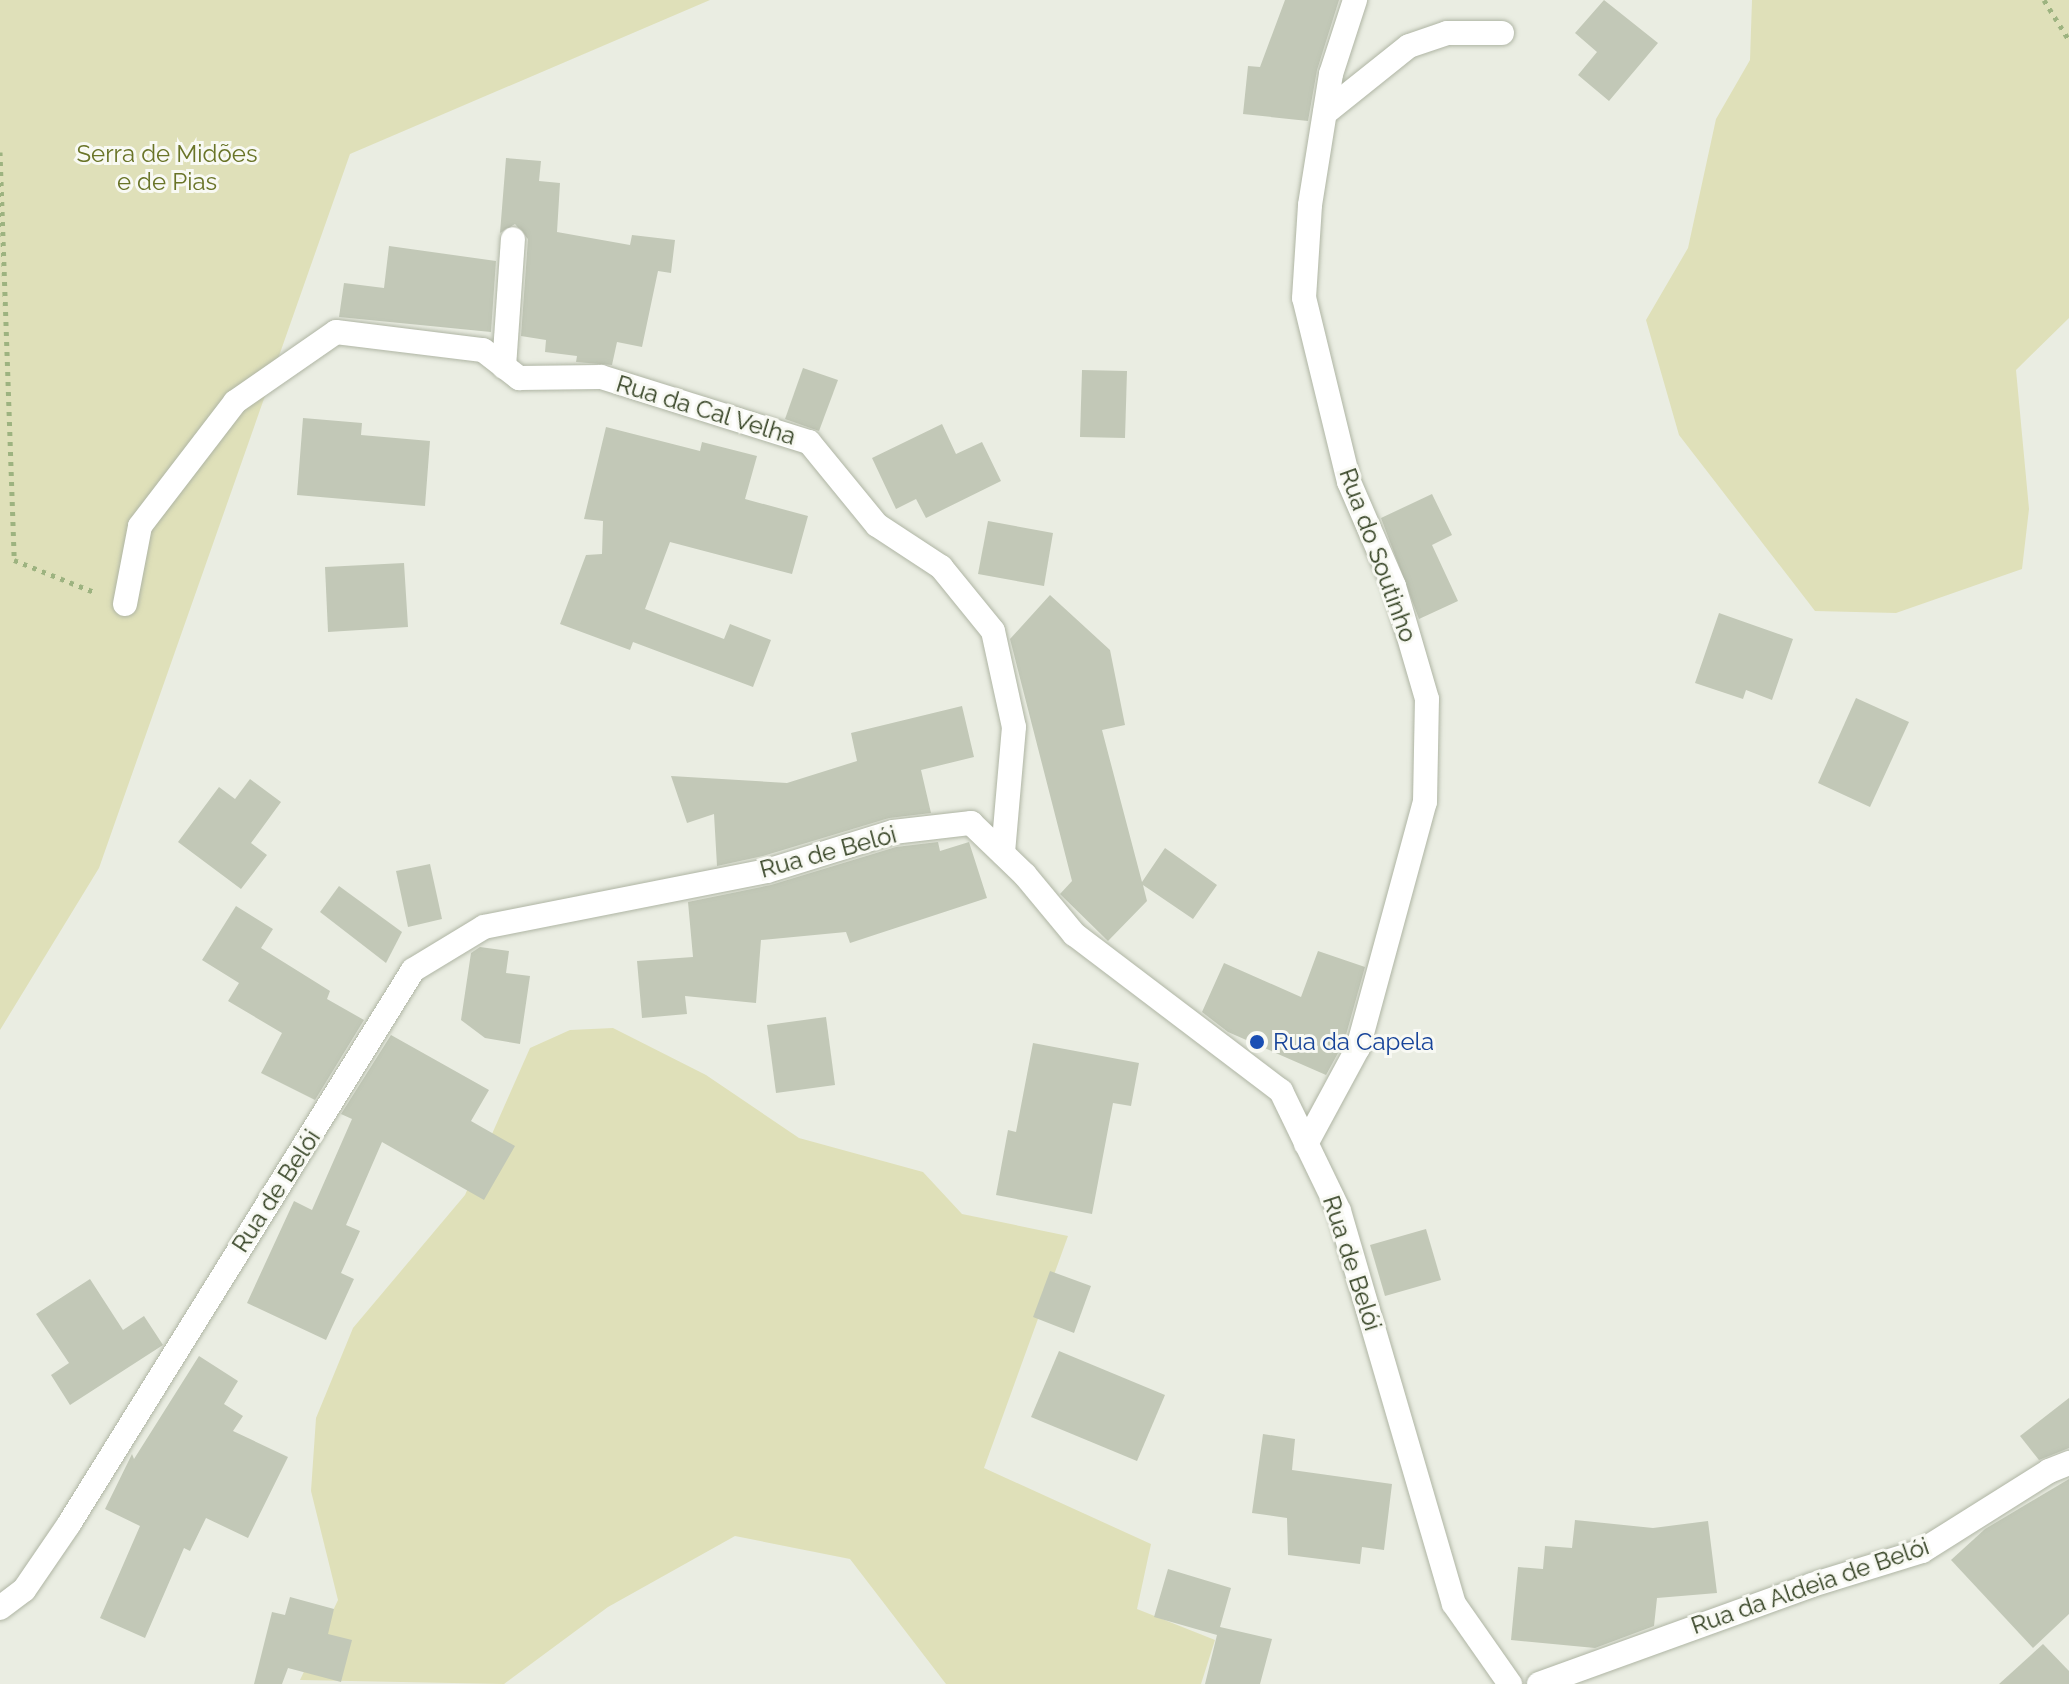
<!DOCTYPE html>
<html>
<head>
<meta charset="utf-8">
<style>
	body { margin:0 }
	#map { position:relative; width:2069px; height:1684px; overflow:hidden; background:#eaede2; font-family:Raleway,sans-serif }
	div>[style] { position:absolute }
	.green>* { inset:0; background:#dfe0b9 }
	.building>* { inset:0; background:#c2c8b7 }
	.path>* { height:5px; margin-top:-2.5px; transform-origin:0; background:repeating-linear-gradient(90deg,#9db380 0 4px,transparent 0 10px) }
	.roads { filter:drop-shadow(0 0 2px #afb5a4) drop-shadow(0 0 2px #afb5a4) }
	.service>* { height:24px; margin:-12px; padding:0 12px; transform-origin:12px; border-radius:12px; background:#fff }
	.minor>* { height:24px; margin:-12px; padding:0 12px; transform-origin:12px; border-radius:12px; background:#fff }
	.tertiary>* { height:24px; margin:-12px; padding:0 12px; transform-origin:12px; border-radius:12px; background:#fff }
	.dots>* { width:22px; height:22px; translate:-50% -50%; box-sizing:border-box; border:4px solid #f8f9f3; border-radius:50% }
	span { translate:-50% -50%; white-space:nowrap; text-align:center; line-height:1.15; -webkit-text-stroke:6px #f8f9f3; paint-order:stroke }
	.park-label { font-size:24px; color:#697427 }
	.street-label { font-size:24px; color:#313f20 }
	.transit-label { font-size:24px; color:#164399 }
	.left { translate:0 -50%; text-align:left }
</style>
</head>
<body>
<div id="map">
	<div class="green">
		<div style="clip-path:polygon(0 0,710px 0,350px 154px,99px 868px,0 1030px)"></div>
		<div style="clip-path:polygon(1752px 0,2069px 0,2069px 318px,2016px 370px,2029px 509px,2022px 569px,1896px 613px,1815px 611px,1679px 435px,1646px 320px,1688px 248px,1716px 119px,1750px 60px)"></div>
		<div style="clip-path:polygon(613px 1028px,706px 1075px,799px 1138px,923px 1172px,962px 1214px,1068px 1236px,984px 1468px,1151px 1544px,1137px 1609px,1215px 1640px,1201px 1684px,946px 1684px,850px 1559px,735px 1536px,608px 1607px,504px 1684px,300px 1680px,338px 1600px,311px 1491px,316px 1418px,353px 1328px,465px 1195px,530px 1048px,570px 1030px)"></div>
	</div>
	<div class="building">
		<div style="clip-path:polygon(1285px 0,1339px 0,1317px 70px,1308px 121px,1243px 114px,1248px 66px,1260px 67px)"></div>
		<div style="clip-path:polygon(1604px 0,1658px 43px,1609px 101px,1578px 75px,1597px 52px,1575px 33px)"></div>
		<div style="clip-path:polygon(506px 158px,541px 161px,539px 181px,560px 183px,557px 232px,630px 245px,632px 235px,675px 240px,671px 273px,658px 271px,642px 347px,617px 342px,612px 365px,576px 362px,577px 356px,545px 352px,546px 340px,521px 336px,528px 239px,515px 224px,500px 233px)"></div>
		<div style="clip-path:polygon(389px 246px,496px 261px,491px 332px,339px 317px,344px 283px,384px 288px)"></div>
		<div style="clip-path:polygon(803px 368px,838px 380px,819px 431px,785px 419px)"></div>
		<div style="clip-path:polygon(1082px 370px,1127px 371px,1125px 438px,1080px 437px)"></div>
		<div style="clip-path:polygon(303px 418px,362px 423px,361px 435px,430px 441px,425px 506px,297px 495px)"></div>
		<div style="clip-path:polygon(942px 424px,956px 454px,982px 442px,1001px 481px,926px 518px,916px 499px,896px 509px,872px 458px)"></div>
		<div style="clip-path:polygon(606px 427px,700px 451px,702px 442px,757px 456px,745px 499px,808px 516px,792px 574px,670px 542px,645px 609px,724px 639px,730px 624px,771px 640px,753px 687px,633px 642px,630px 650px,560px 624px,586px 555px,602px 554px,603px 521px,584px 519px)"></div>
		<div style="clip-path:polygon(1432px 494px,1452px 535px,1432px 545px,1458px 601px,1419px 619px,1381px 518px)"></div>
		<div style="clip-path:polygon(988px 521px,1053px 533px,1044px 586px,978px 574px)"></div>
		<div style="clip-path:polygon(404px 563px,408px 627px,328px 632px,325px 567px)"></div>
		<div style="clip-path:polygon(1050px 595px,1110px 650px,1125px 725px,1102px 730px,1142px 882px,1165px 848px,1217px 885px,1193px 919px,1143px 885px,1147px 901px,1108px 941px,1060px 894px,1072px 881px,1010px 639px)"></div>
		<div style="clip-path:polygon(1719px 613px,1793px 639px,1772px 700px,1746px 690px,1743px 699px,1695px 683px)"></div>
		<div style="clip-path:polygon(1856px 698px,1909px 722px,1870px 807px,1818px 783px)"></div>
		<div style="clip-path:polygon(962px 706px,974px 757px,921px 770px,931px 813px,889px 818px,763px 856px,717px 866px,714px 814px,687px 823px,671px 776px,787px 783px,857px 761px,851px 733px)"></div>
		<div style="clip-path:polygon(250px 779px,281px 802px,251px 843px,267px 855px,241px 889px,178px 842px,219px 787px,235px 799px)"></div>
		<div style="clip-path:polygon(938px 842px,940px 851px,969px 842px,987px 898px,850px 943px,846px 932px,761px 940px,756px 1003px,685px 996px,687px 1014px,642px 1018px,637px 961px,693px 957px,688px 902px,771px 885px,896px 847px)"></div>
		<div style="clip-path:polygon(430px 864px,442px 919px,408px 927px,396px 871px)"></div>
		<div style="clip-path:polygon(339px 886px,402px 932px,386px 963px,320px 912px)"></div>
		<div style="clip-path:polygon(236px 906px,273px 929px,261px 948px,330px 991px,327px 999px,364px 1020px,315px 1100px,261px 1073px,282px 1033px,228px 1001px,239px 983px,202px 960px)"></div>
		<div style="clip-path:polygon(480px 947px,509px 951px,506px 973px,530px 976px,520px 1044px,485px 1038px,461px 1020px,471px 953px)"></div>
		<div style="clip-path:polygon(1318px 951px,1365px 967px,1344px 1042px,1326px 1075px,1228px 1032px,1202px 1012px,1224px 963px,1301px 997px)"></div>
		<div style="clip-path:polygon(826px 1017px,835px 1085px,776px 1093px,767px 1025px)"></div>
		<div style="clip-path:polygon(391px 1035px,489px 1090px,471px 1121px,515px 1146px,484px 1200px,382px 1142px,346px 1225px,360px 1231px,341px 1273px,354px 1279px,326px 1340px,247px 1303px,294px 1201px,312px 1210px,352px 1119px,341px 1114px)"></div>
		<div style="clip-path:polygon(1033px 1043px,1139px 1063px,1131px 1106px,1113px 1103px,1092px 1214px,996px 1195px,1008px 1130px,1016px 1132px)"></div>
		<div style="clip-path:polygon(1426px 1229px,1441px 1280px,1385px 1296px,1370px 1245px)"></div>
		<div style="clip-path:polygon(1050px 1271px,1091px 1286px,1074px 1333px,1033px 1317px)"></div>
		<div style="clip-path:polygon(90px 1279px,123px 1330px,144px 1316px,163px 1345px,70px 1405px,51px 1375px,69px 1363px,36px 1314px)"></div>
		<div style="clip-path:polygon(1059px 1351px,1165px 1395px,1137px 1461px,1031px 1417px)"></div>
		<div style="clip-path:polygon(199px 1356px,238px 1381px,224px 1404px,243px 1416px,233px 1431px,288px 1457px,248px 1538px,206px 1518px,190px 1551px,184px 1548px,145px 1638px,100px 1618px,140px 1526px,105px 1509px,132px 1454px,134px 1459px)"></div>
		<div style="clip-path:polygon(2069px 1398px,2069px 1448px,2039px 1460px,2020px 1436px)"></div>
		<div style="clip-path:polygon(1263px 1434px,1295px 1439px,1292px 1470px,1392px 1484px,1384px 1550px,1362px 1547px,1360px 1564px,1288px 1555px,1287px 1518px,1252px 1513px)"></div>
		<div style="clip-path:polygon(2069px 1479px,2069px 1614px,2033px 1648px,1951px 1560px,1985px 1529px)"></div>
		<div style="clip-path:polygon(1575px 1520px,1653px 1528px,1708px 1521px,1717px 1593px,1657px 1598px,1654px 1626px,1595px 1648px,1511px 1640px,1518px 1567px,1543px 1569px,1545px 1546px,1572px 1548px)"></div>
		<div style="clip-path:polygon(1168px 1569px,1231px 1588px,1220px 1627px,1272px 1639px,1260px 1684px,1205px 1684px,1217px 1635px,1154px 1617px)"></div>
		<div style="clip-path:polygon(290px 1597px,334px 1609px,328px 1634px,352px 1640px,341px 1682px,288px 1668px,282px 1684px,254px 1684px,272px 1612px,285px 1615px)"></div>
		<div style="clip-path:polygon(2043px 1644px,2069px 1671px,2069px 1684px,1999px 1684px)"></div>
	</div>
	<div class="path">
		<div style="left:2044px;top:0;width:47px;rotate:58deg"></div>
		<div style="left:0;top:152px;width:408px;rotate:88deg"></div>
		<div style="left:14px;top:560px;width:86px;rotate:21.8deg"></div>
	</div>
	<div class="roads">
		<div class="service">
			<div style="left:504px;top:367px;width:128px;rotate:-86deg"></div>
		</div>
		<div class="minor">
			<div style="left:1325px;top:113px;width:107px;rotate:-38.6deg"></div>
			<div style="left:1409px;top:46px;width:40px;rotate:-18.9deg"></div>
			<div style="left:1447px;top:33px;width:55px"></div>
			<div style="left:125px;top:604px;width:79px;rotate:-79.1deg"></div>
			<div style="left:140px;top:526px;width:156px;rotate:-52.5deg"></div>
			<div style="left:235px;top:402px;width:123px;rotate:-34.7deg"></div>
			<div style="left:336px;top:332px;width:148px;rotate:7deg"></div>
			<div style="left:483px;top:350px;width:46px;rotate:37.9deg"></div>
			<div style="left:519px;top:378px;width:82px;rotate:-0.7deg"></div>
			<div style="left:601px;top:377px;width:218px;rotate:17.4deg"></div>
			<div style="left:809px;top:442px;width:107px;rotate:50.7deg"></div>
			<div style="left:877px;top:525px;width:77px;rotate:33.3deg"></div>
			<div style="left:941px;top:567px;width:82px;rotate:50.9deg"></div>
			<div style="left:993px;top:631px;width:98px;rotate:77.7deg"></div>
			<div style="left:1014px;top:727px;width:127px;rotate:95deg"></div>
			<div style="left:1306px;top:1144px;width:109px;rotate:-61.6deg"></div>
			<div style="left:1358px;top:1048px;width:255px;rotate:-74.8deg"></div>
			<div style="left:1425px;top:802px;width:103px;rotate:-88.9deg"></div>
			<div style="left:1427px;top:699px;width:118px;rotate:-106.3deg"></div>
			<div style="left:1394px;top:586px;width:113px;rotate:-113.4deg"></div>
			<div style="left:1349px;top:482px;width:189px;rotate:-103.7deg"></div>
			<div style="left:1304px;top:298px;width:93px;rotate:-86.3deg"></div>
			<div style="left:1310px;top:205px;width:133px;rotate:-80.9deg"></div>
			<div style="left:1331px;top:74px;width:78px;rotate:-72deg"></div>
			<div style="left:1539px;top:1684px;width:290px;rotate:-19.9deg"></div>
			<div style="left:1812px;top:1585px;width:115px;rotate:-17.2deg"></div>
			<div style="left:1922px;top:1551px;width:150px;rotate:-32.2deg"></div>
			<div style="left:2049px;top:1471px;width:22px;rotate:-22deg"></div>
		</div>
		<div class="tertiary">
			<div style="left:0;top:1608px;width:30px;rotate:-37deg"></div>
			<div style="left:24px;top:1590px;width:80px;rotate:-55.7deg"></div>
			<div style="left:69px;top:1524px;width:652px;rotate:-58.16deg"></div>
			<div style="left:413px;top:970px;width:83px;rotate:-31.2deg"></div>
			<div style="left:484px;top:927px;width:288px;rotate:-11.2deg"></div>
			<div style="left:767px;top:871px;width:132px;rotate:-17.2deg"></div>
			<div style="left:893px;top:832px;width:79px;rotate:-6.6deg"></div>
			<div style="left:971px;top:823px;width:75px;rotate:43.9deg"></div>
			<div style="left:1025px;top:875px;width:77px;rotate:50.3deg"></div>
			<div style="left:1074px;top:934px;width:260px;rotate:37.2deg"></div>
			<div style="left:1281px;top:1091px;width:133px;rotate:64.2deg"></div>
			<div style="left:1339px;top:1211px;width:409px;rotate:73.7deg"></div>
			<div style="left:1454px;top:1604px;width:98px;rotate:55deg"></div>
		</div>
	</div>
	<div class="dots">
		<div style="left:1257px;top:1042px;background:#1a4fb4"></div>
	</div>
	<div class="park-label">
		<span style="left:167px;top:168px">Serra de Midões<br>e de Pias</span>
	</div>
	<div class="street-label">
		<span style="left:706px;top:410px;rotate:17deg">Rua da Cal Velha</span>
		<span style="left:1378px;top:555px;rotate:70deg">Rua do Soutinho</span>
		<span style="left:828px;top:852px;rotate:-15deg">Rua de Belói</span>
		<span style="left:276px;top:1191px;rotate:-57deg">Rua de Belói</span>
		<span style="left:1352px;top:1263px;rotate:72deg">Rua de Belói</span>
		<span style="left:1810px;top:1586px;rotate:-19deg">Rua da Aldeia de Belói</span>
	</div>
	<div class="transit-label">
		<span class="left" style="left:1273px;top:1042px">Rua da Capela</span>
	</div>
</div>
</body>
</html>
